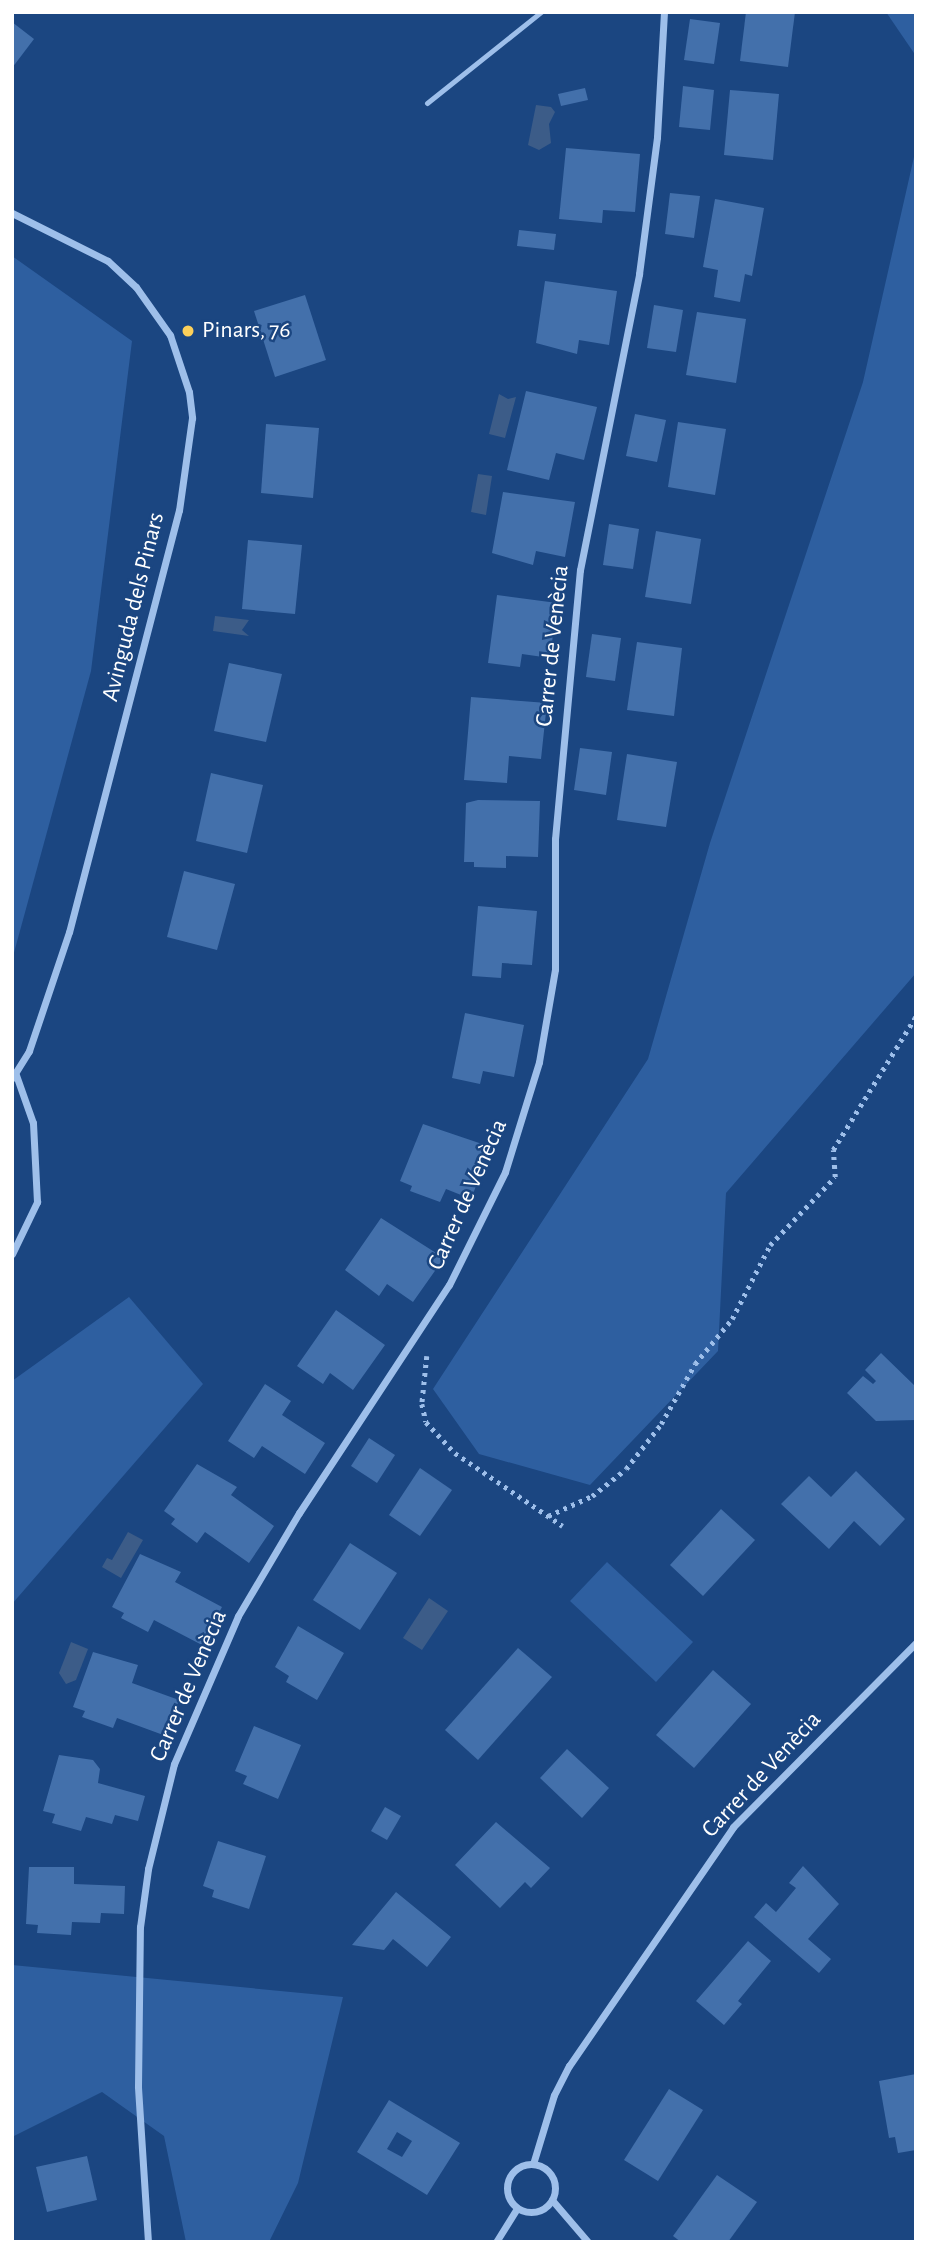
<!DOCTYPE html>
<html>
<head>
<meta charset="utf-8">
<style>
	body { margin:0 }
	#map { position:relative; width:928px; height:2254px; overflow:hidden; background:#1b4681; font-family:"Alegreya Sans",sans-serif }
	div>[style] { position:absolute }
	.green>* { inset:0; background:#2e5fa0 }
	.water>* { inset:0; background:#3c5c88 }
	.building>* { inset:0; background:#4370ab }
	.path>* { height:4.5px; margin-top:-2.25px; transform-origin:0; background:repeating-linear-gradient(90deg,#9ebfea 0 3.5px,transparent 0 8.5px) }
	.lane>* { height:5px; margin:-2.5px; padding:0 2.5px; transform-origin:2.5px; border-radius:2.5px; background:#9ebfea }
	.street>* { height:7px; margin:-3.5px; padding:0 3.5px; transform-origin:3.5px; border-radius:3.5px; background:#9ebfea }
	.street>.ring { margin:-3.5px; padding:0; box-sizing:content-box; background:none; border:7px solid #9ebfea; border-radius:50% }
	.dots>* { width:19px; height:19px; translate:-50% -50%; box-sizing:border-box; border:4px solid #1b4681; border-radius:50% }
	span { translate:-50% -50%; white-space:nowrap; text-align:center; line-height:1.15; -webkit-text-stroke:5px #1b4681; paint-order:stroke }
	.poi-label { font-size:24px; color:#fff }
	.left { translate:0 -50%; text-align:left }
	.street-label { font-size:24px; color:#fff }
	.frame { position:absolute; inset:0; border:14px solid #fff; pointer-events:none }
</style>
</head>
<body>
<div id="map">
	<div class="green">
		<div style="clip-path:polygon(886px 12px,916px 12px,916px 56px)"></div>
		<div style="clip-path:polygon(916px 148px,916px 973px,726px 1193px,718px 1351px,590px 1485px,479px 1454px,433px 1389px,648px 1059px,710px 843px,863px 382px)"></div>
		<div style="clip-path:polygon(12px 256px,132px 341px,91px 671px,12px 960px)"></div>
		<div style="clip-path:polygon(129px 1297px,203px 1384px,12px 1604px,12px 1381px)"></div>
		<div style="clip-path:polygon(607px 1562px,693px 1642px,656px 1682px,570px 1601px)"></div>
		<div style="clip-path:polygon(12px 1965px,343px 1997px,298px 2183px,269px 2242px,186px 2242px,164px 2136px,102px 2092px,12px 2137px)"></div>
	</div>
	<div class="water">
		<div style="clip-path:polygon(536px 105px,551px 107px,555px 112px,549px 124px,551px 143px,539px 150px,528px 145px)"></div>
		<div style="clip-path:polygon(499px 394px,508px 399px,516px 397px,505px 438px,489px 434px)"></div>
		<div style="clip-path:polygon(478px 474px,492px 476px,486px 515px,471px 512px)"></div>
		<div style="clip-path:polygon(215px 616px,249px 620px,242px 630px,249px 636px,213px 631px)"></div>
		<div style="clip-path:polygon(128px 1532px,143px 1540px,121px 1578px,102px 1567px,107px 1558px,112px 1560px)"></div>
		<div style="clip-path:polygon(429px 1598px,448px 1611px,422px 1650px,403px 1638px)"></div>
		<div style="clip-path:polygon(71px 1642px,88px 1649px,76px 1680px,66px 1684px,59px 1673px)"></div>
	</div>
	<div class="building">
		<div style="clip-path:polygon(746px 12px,795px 12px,788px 67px,740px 61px)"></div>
		<div style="clip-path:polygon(690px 19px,720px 23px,714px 64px,684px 60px)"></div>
		<div style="clip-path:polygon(12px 22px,34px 39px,12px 68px)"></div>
		<div style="clip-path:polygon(683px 86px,714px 90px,710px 130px,679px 127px)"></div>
		<div style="clip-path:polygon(585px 88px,588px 100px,561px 106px,558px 94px)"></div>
		<div style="clip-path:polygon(730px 90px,779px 94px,773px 160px,724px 155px)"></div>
		<div style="clip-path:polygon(566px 148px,640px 154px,635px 212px,603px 210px,602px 223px,559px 219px)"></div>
		<div style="clip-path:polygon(670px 193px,700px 196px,694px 238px,665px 234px)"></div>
		<div style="clip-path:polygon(715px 199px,764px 208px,752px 276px,745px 274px,740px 302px,714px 297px,718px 270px,703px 267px)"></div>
		<div style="clip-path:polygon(519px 230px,556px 234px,554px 250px,517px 246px)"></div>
		<div style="clip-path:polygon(545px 281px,617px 291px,609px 345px,579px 340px,577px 354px,536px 343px)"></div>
		<div style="clip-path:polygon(305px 295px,326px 360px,275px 377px,254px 311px)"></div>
		<div style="clip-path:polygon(654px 305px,683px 310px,676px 352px,647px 348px)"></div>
		<div style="clip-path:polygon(697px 312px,746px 319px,736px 383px,686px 375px)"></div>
		<div style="clip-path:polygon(526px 391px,597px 407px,584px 460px,556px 453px,549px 480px,507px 470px)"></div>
		<div style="clip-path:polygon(635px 414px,666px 420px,657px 462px,626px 456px)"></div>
		<div style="clip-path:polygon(678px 422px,726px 429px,715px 495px,668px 487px)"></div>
		<div style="clip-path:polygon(266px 424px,319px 428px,313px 498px,261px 493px)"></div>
		<div style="clip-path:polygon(503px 492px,575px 502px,565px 557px,536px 551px,533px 565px,492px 553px)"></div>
		<div style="clip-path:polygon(609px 524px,639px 529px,633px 569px,603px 565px)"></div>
		<div style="clip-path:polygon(656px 531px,701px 539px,691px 604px,645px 597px)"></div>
		<div style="clip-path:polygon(248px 540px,302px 545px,295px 614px,242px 609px)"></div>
		<div style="clip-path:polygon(497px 595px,557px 603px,550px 658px,522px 654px,520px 667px,488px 663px)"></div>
		<div style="clip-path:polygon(592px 634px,621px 638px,615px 681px,586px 677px)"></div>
		<div style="clip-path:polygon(637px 642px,682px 648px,674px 716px,627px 710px)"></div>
		<div style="clip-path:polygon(229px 663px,282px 674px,266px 742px,214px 731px)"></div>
		<div style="clip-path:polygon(471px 697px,547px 703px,541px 759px,509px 756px,507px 783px,464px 780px)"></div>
		<div style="clip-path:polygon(580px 748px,612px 752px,606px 795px,574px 790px)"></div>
		<div style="clip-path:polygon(627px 754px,677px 762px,666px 827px,617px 820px)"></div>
		<div style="clip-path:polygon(211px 773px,263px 785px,247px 853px,196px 841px)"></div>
		<div style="clip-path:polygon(478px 800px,540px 801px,538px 857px,506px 856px,506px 868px,474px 867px,474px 862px,464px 862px,466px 803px)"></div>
		<div style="clip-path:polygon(184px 871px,235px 884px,217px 950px,167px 937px)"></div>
		<div style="clip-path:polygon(478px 906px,537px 911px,532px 965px,502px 963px,501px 978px,472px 976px)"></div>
		<div style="clip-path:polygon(465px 1013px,524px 1025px,514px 1077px,483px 1071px,480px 1084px,452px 1078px)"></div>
		<div style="clip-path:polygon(423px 1124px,491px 1147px,471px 1199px,446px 1189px,440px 1202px,410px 1191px,412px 1186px,400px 1181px)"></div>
		<div style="clip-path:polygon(381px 1218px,444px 1258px,413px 1302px,387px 1284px,379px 1296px,345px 1270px)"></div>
		<div style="clip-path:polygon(336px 1310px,385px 1345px,353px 1390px,330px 1373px,323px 1384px,297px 1366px)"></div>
		<div style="clip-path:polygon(881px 1353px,916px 1387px,916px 1420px,876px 1421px,847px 1393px,863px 1376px,873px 1384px,876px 1381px,865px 1370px)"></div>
		<div style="clip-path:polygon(265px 1384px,291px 1401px,282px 1415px,325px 1443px,305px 1474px,262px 1446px,254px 1458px,228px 1441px)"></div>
		<div style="clip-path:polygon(369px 1438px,395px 1455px,377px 1483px,351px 1466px)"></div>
		<div style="clip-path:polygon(197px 1464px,237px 1487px,231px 1495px,274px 1526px,249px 1563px,205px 1532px,197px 1543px,171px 1524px,175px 1519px,164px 1511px)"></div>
		<div style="clip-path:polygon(420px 1468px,452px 1490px,420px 1536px,389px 1515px)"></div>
		<div style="clip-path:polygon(856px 1471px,905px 1519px,880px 1546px,854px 1521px,829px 1549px,781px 1504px,809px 1476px,831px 1497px)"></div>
		<div style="clip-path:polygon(721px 1509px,755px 1540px,703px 1596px,670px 1565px)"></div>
		<div style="clip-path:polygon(350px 1543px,397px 1573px,360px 1630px,313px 1600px)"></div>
		<div style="clip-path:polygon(140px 1554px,181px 1572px,175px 1582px,222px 1607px,202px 1645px,154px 1620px,148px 1632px,121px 1618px,124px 1613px,112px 1607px)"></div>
		<div style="clip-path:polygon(298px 1626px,344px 1653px,317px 1700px,286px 1682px,289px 1676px,275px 1667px)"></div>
		<div style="clip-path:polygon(518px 1648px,552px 1677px,478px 1760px,445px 1730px)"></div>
		<div style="clip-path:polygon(93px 1652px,138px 1665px,132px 1683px,179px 1700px,166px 1736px,117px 1718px,113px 1728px,82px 1717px,85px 1711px,73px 1707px)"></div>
		<div style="clip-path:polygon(713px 1670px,751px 1704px,694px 1768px,656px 1735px)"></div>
		<div style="clip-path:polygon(254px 1726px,301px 1745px,278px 1799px,243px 1784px,247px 1776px,235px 1771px)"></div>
		<div style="clip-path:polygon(567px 1749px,609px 1788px,582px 1818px,540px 1778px)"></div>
		<div style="clip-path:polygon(59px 1755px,93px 1760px,100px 1769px,98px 1783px,145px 1796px,138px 1821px,115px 1815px,112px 1824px,86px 1817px,81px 1831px,52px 1823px,55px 1814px,43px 1811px)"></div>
		<div style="clip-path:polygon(385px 1807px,401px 1816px,387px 1840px,371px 1831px)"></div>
		<div style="clip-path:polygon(496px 1822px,550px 1868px,531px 1888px,525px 1882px,500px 1908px,455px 1865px)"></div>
		<div style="clip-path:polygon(218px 1841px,266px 1856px,249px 1909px,212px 1897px,214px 1890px,203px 1886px)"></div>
		<div style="clip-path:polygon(803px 1866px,839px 1904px,808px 1939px,831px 1959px,819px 1973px,754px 1917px,766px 1903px,776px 1912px,796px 1888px,789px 1883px)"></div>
		<div style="clip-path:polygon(29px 1867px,74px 1867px,74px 1884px,125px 1886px,124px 1914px,101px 1913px,100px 1923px,72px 1922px,71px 1935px,37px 1933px,38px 1925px,26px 1924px)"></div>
		<div style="clip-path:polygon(396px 1892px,451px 1937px,427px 1967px,393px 1939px,384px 1950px,352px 1945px)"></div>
		<div style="clip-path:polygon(748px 1941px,771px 1961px,738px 2001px,742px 2004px,724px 2025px,696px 2001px)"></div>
		<div style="clip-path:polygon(916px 2074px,916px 2150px,898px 2153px,895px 2137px,889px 2138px,879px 2081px)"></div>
		<div style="clip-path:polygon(669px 2089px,703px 2110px,658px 2181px,624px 2160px)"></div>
		<div style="clip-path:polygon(evenodd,389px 2100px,460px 2143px,427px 2195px,357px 2152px,389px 2100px,397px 2132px,412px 2141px,402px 2157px,387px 2149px,397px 2132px)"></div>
		<div style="clip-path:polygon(87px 2156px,97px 2200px,47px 2212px,36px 2167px)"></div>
		<div style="clip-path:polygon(717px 2175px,757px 2202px,728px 2242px,681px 2242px,673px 2236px)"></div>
	</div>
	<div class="path">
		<div style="left:427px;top:1356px;width:48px;rotate:95.9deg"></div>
		<div style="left:422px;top:1404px;width:18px;rotate:77deg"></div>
		<div style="left:426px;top:1422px;width:42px;rotate:46.9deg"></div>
		<div style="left:455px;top:1453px;width:130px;rotate:34.1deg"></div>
		<div style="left:548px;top:1516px;width:48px;rotate:-24.4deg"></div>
		<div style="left:592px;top:1496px;width:43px;rotate:-38.5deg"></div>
		<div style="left:626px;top:1469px;width:57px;rotate:-52.1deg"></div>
		<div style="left:661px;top:1424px;width:69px;rotate:-60.5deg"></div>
		<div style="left:695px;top:1364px;width:58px;rotate:-50.6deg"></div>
		<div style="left:732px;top:1319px;width:83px;rotate:-62.8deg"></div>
		<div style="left:770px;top:1245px;width:94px;rotate:-46.3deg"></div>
		<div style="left:835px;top:1177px;width:27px;rotate:-94deg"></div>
		<div style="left:833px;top:1150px;width:158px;rotate:-58.2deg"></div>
	</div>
	<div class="lane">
		<div style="left:427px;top:103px;width:146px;rotate:-38.6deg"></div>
	</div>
	<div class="street">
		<div style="left:12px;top:213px;width:107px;rotate:26.6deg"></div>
		<div style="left:108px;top:261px;width:38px;rotate:43deg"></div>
		<div style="left:136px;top:287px;width:59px;rotate:54.7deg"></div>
		<div style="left:170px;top:335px;width:60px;rotate:71.6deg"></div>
		<div style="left:189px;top:392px;width:26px;rotate:83deg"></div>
		<div style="left:192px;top:418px;width:93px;rotate:98deg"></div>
		<div style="left:179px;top:510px;width:436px;rotate:104.6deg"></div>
		<div style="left:69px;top:932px;width:126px;rotate:108.6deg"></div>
		<div style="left:29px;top:1051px;width:32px;rotate:122deg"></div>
		<div style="left:12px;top:1254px;width:58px;rotate:-64.3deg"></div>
		<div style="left:37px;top:1202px;width:79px;rotate:-92.9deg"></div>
		<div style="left:33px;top:1123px;width:51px;rotate:-109.5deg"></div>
		<div class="ring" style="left:507px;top:2164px;width:41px;height:41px"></div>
		<div style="left:533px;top:2164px;width:72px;rotate:-73.1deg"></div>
		<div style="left:554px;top:2095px;width:33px;rotate:-63deg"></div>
		<div style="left:569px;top:2066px;width:290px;rotate:-55.5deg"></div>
		<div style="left:733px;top:1827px;width:260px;rotate:-45.2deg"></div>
		<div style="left:552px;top:2200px;width:55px;rotate:49.4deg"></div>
		<div style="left:148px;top:2242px;width:156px;rotate:-93.7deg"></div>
		<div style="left:138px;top:2086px;width:159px;rotate:-89.3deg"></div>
		<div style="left:140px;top:1927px;width:59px;rotate:-82.1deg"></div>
		<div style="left:148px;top:1869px;width:108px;rotate:-76.1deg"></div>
		<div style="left:174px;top:1764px;width:161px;rotate:-66.6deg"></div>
		<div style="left:238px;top:1616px;width:120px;rotate:-59.4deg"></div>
		<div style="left:299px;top:1513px;width:273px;rotate:-56.7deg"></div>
		<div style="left:449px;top:1285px;width:126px;rotate:-63.6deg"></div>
		<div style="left:505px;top:1172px;width:115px;rotate:-72.8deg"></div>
		<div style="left:539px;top:1062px;width:94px;rotate:-80.2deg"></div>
		<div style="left:555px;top:969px;width:130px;rotate:-90deg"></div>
		<div style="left:555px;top:839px;width:270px;rotate:-84.7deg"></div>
		<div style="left:580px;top:570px;width:302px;rotate:-78.7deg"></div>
		<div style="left:639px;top:274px;width:138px;rotate:-82.5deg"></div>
		<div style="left:657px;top:137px;width:125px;rotate:-86.8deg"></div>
		<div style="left:496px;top:2242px;width:39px;rotate:-58deg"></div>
	</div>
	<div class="dots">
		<div style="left:188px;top:331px;background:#fcd05a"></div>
	</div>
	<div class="poi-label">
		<span class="left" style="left:202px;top:331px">Pinars, 76</span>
	</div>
	<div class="street-label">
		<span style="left:134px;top:607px;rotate:-76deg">Avinguda dels Pinars</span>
		<span style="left:553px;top:646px;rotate:-84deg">Carrer de Venècia</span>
		<span style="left:468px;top:1195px;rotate:-66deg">Carrer de Venècia</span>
		<span style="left:189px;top:1686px;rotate:-67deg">Carrer de Venècia</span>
		<span style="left:762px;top:1775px;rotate:-47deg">Carrer de Venècia</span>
	</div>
	<div class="frame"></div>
</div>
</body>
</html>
